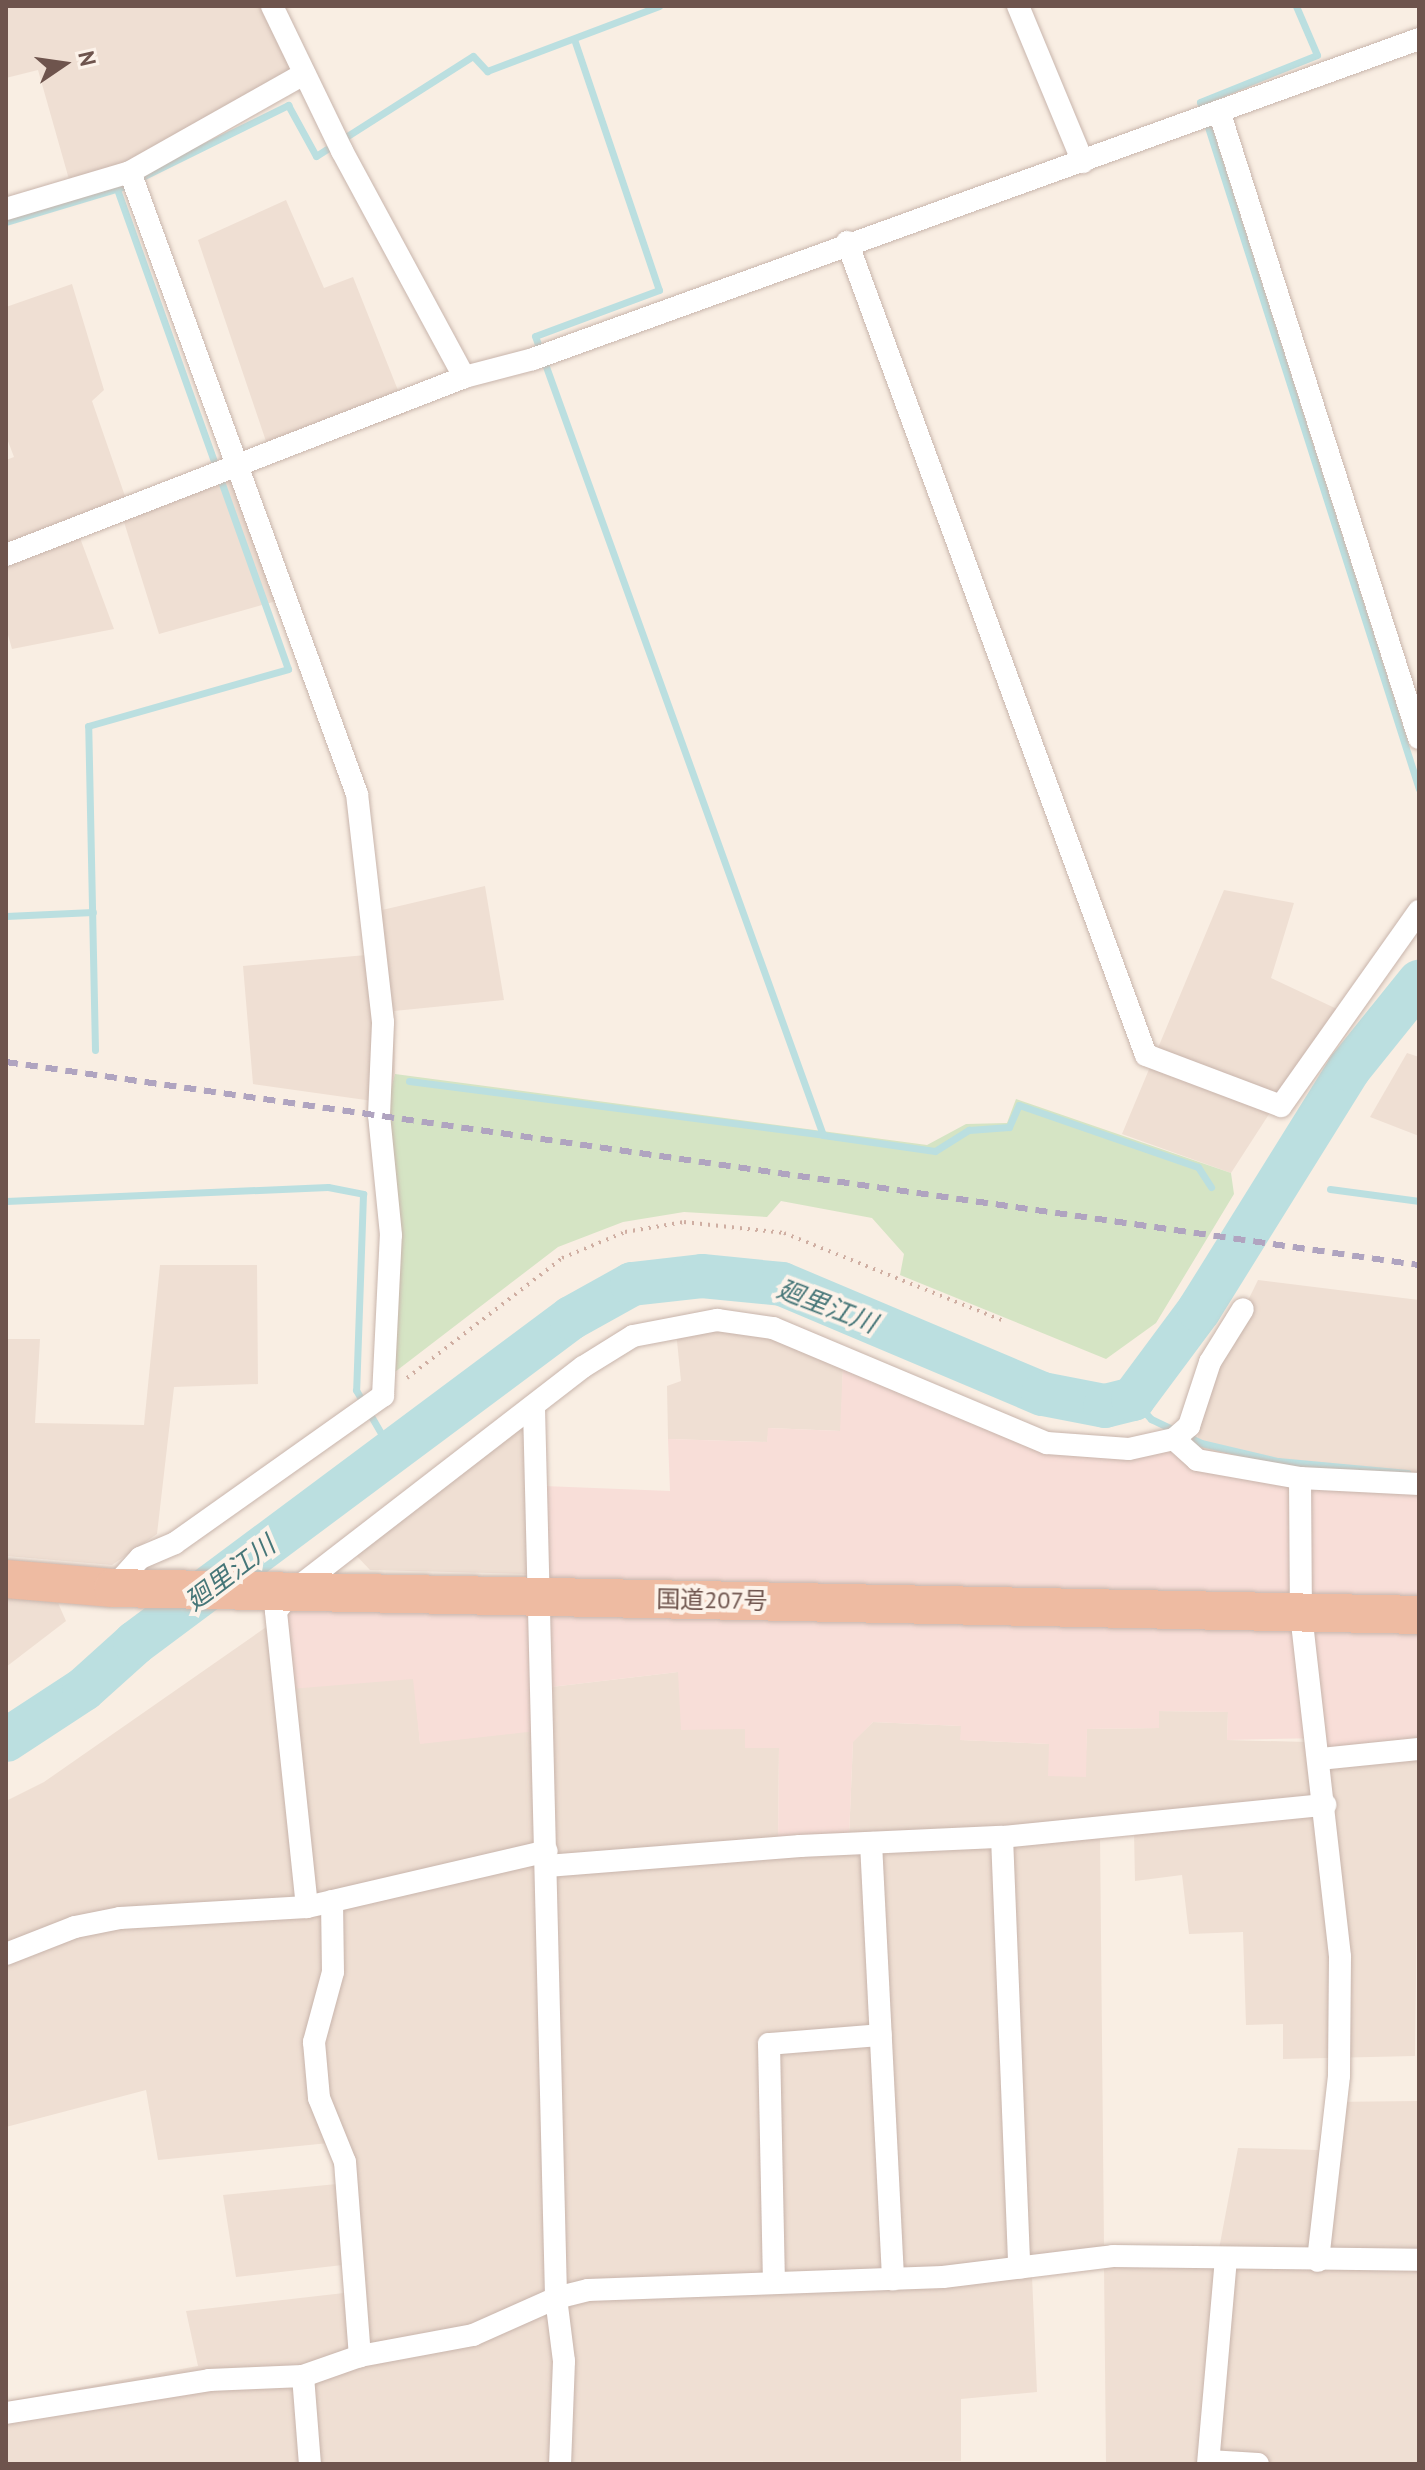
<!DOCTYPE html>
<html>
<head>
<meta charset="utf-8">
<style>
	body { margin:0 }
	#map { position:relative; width:1425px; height:2470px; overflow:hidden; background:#f9eee3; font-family:"PT Sans","Noto Sans JP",sans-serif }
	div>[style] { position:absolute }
	.residential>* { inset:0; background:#efdfd3 }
	.commercial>* { inset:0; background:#f8ded8 }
	.green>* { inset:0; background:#d5e4c4 }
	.stream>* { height:7px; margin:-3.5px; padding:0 3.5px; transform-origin:3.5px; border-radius:3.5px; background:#bbdfe0 }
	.river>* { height:44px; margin:-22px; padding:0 22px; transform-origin:22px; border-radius:22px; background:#bbdfe0 }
	.path>* { height:4px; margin-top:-2px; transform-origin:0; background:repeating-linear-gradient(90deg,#cfaea2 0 2px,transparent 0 8px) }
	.roads { filter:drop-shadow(0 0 2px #c8b5ac) drop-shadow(0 0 2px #c8b5ac) }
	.minor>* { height:22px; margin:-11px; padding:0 11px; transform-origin:11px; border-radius:11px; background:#fff }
	.trunk>* { height:38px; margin:-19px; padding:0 19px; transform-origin:19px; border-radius:19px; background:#eebba2 }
	.rail>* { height:6px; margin-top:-3px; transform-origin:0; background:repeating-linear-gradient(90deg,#b0a4c0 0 12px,transparent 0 20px) }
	span { translate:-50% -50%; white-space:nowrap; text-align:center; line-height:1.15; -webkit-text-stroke:8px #fcf2e9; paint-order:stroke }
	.street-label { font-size:24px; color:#6e544d }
	.water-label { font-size:26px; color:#467678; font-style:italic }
	.frame { position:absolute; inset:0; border:8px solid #6e544d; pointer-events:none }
	.north { position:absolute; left:24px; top:24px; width:80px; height:80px; -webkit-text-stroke:6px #fcf2e9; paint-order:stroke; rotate:77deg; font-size:22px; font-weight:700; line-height:32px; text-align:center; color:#6e544d }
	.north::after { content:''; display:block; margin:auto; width:28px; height:36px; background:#6e544d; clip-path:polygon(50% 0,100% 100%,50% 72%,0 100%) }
</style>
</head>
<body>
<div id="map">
	<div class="residential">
		<div style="clip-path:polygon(6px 6px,284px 6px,318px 78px,74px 197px,38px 70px,6px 78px)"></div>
		<div style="clip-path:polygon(286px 200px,324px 288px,353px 277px,407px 413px,273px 462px,198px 240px)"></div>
		<div style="clip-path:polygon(72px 284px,104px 390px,92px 401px,126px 499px,237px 453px,291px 597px,159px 634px,124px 522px,80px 538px,114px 629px,12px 649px,6px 628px,6px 460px,14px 457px,6px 436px,6px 307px)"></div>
		<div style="clip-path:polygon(485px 886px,504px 1000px,394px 1011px,395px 1074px,387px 1103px,253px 1084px,243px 966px,366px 955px,365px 914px)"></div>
		<div style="clip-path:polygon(1224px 890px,1294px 903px,1271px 978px,1337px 1009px,1231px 1173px,1122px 1134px)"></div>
		<div style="clip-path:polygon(1407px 1053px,1419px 1057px,1419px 1136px,1370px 1117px)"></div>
		<div style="clip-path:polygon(160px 1265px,257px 1265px,258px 1384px,174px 1387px,157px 1534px,112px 1565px,6px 1556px,6px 1339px,40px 1339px,35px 1423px,144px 1425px)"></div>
		<div style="clip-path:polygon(1258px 1280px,1419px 1300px,1419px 1476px,1297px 1469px,1195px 1448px,1217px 1364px)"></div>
		<div style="clip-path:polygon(717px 1327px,771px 1334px,843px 1365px,841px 1431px,769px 1428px,767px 1442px,668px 1439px,667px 1386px,681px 1381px,676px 1331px)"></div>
		<div style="clip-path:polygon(525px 1424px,528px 1574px,370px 1570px,353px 1552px)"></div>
		<div style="clip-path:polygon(6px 1597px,58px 1603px,66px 1621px,6px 1667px)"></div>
		<div style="clip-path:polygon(285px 1614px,414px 1679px,420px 1743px,534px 1689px,678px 1672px,745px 1729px,779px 1747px,778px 1841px,849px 1838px,853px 1741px,873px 1722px,961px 1726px,961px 1740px,1049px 1744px,1085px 1777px,1087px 1729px,1158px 1728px,1158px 1711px,1228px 1712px,1227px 1740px,1419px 1745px,1415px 2056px,1283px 2059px,1283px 2024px,1246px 2025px,1243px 1932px,1189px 1934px,1182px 1875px,1135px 1881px,1134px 1832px,1100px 1834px,1104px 2245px,1219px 2249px,1238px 2148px,1318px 2150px,1327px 2102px,1419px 2101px,1419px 2464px,1106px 2464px,1104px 2265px,1032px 2276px,1037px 2392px,961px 2399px,961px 2461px,6px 2464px,6px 2401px,198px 2366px,186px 2311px,344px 2293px,343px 2265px,236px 2277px,223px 2195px,337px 2184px,329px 2143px,158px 2160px,146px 2090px,6px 2127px,6px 1801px,44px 1782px)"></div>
	</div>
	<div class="commercial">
		<div style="clip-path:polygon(843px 1365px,1045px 1451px,1195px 1448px,1297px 1469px,1419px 1476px,1419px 1598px,542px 1578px,544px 1486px,670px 1491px,668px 1439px,767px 1442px,768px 1428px,840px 1431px)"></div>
		<div style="clip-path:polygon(293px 1608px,1419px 1629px,1419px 1745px,1325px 1754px,1322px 1738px,1227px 1740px,1228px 1712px,1159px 1711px,1159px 1728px,1087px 1729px,1086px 1777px,1048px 1776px,1049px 1744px,960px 1740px,961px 1726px,873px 1722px,853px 1742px,849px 1838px,778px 1842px,779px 1748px,745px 1748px,745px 1729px,681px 1730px,678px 1672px,534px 1689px,536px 1731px,420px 1744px,413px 1679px,290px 1689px,285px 1614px)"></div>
	</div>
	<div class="green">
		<div style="clip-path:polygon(395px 1074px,927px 1145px,966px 1124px,1007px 1123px,1016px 1099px,1231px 1173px,1234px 1194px,1156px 1323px,1106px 1359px,900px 1275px,904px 1254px,872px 1218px,781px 1201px,767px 1217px,684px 1212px,623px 1222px,558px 1247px,391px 1375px,387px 1103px)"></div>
	</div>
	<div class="stream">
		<div style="left:1296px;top:6px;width:53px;rotate:66.8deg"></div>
		<div style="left:1317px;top:55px;width:126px;rotate:158.1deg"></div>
		<div style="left:1200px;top:102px;width:721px;rotate:72.32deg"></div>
		<div style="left:574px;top:39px;width:265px;rotate:71.3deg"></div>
		<div style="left:659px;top:290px;width:132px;rotate:159.6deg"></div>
		<div style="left:535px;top:336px;width:849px;rotate:70.18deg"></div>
		<div style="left:823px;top:1135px;width:113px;rotate:8.1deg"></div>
		<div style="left:935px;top:1151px;width:40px;rotate:-32deg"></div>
		<div style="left:969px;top:1130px;width:40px;rotate:-4.3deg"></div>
		<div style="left:1009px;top:1127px;width:24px;rotate:-66deg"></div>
		<div style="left:1019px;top:1105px;width:189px;rotate:19.1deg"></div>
		<div style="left:1198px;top:1167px;width:24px;rotate:57deg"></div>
		<div style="left:144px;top:176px;width:161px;rotate:-26.2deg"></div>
		<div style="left:288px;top:105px;width:58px;rotate:61.2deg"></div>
		<div style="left:316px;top:156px;width:186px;rotate:-32.5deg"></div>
		<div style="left:473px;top:56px;width:21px;rotate:47deg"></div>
		<div style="left:487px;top:71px;width:184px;rotate:-20.7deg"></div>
		<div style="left:6px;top:222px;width:121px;rotate:-16.8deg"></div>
		<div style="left:6px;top:916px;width:87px;rotate:-2.6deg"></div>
		<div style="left:95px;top:1050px;width:324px;rotate:-91.2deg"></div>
		<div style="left:88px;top:726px;width:208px;rotate:-15.9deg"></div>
		<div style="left:288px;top:669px;width:510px;rotate:-109.61deg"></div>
		<div style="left:409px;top:1081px;width:418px;rotate:7.4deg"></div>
		<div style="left:1330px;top:1189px;width:90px;rotate:7.7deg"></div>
		<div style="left:6px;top:1201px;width:322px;rotate:-2.5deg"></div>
		<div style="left:328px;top:1187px;width:36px;rotate:11deg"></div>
		<div style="left:363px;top:1194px;width:196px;rotate:92deg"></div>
		<div style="left:356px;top:1390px;width:74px;rotate:60deg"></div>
		<div style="left:1133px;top:1399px;width:27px;rotate:48deg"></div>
		<div style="left:1151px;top:1419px;width:55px;rotate:25.6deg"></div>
		<div style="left:1201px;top:1443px;width:79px;rotate:13.2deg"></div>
		<div style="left:1278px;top:1461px;width:130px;rotate:5.3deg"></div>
	</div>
	<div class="river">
		<div style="left:6px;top:1740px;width:93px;rotate:-33.2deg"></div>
		<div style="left:84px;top:1689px;width:69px;rotate:-42deg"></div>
		<div style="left:135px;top:1643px;width:544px;rotate:-36.7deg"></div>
		<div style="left:571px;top:1318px;width:70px;rotate:-29.1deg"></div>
		<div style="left:632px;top:1284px;width:70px;rotate:-6.5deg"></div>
		<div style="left:702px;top:1276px;width:80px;rotate:5.7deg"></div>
		<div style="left:782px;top:1284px;width:283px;rotate:22.9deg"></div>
		<div style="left:1043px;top:1394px;width:63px;rotate:11deg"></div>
		<div style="left:1105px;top:1406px;width:29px;rotate:-14deg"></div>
		<div style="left:1133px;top:1399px;width:111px;rotate:-53.4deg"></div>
		<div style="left:1199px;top:1310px;width:284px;rotate:-58.1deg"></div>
		<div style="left:1349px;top:1069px;width:112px;rotate:-51.2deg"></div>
	</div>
	<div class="path">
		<div style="left:407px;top:1378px;width:196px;rotate:-37.7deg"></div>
		<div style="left:562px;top:1258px;width:68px;rotate:-22.4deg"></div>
		<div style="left:625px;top:1232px;width:60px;rotate:-9.6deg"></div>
		<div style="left:684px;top:1222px;width:101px;rotate:6.3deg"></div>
		<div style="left:784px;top:1233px;width:237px;rotate:21.8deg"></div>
	</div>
	<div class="roads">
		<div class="minor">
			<div style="left:272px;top:6px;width:161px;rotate:64.2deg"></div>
			<div style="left:342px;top:151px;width:257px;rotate:61.6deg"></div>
			<div style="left:1018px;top:6px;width:169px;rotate:67.4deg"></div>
			<div style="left:1220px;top:114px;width:655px;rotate:72.31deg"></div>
			<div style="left:6px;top:209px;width:129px;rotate:-16.6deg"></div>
			<div style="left:130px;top:172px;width:200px;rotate:-29.4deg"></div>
			<div style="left:847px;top:242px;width:866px;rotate:69.81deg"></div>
			<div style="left:1146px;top:1055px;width:144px;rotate:20.7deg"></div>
			<div style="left:1281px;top:1106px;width:239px;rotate:-54.7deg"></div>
			<div style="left:6px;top:555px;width:491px;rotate:-21.2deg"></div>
			<div style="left:464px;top:377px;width:71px;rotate:-14.6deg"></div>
			<div style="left:533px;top:359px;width:942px;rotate:-19.86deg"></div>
			<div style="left:534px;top:1408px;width:890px;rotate:88.58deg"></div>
			<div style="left:556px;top:2298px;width:64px;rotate:82.8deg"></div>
			<div style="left:564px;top:2361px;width:103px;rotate:92.2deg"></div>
			<div style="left:1174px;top:1439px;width:20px;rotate:-41deg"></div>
			<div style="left:1189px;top:1426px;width:67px;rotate:-71.8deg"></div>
			<div style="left:1210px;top:1362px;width:62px;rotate:-58.1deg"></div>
			<div style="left:1300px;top:1478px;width:136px;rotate:89.6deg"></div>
			<div style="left:1301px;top:1614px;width:345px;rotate:83.5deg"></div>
			<div style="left:1340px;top:1957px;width:119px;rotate:90.5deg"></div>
			<div style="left:1339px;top:2076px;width:186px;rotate:96.5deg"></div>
			<div style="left:113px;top:1588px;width:40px;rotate:-48deg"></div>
			<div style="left:140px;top:1558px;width:38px;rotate:-23deg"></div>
			<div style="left:175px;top:1543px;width:255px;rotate:-35.3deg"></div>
			<div style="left:383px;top:1396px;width:161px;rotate:-87.2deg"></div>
			<div style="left:391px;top:1235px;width:121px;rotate:-95.7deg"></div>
			<div style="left:379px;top:1115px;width:93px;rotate:-87.5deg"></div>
			<div style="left:383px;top:1022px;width:229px;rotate:-96.5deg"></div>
			<div style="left:357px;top:794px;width:662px;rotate:-110.05deg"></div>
			<div style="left:1320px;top:1759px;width:100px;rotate:-5.8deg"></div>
			<div style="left:1002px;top:1837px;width:431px;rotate:87.7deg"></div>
			<div style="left:871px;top:1843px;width:437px;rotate:87.1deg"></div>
			<div style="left:547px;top:1866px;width:254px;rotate:-4.5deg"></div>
			<div style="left:800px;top:1846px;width:202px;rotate:-2.6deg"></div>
			<div style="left:1002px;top:1837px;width:325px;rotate:-5.7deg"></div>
			<div style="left:332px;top:1901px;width:71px;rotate:89.2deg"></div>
			<div style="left:333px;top:1972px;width:73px;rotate:105.2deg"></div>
			<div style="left:314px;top:2042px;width:56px;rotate:84.9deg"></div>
			<div style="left:319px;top:2098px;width:69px;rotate:67.9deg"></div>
			<div style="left:345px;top:2162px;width:195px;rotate:85.6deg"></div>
			<div style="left:307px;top:1907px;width:298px;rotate:-96deg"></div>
			<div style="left:276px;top:1611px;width:26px;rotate:-50deg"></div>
			<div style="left:293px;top:1591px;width:366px;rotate:-37.7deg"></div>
			<div style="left:583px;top:1367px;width:59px;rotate:-31.8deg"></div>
			<div style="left:633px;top:1336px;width:86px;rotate:-10.8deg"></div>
			<div style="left:717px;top:1320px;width:57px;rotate:8.1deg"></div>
			<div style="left:773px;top:1328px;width:297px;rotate:22.8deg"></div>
			<div style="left:1047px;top:1443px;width:82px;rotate:4.2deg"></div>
			<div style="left:1129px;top:1449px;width:46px;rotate:-12.5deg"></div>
			<div style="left:1174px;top:1439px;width:31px;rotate:42deg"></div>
			<div style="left:1197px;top:1460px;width:105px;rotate:9.9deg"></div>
			<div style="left:1300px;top:1478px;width:119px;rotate:2.9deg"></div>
			<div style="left:6px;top:1954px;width:74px;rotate:-21.4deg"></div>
			<div style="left:75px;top:1927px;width:46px;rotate:-11.3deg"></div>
			<div style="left:120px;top:1918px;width:187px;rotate:-3.4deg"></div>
			<div style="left:307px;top:1907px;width:246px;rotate:-13.1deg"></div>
			<div style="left:774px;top:2283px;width:239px;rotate:-91.2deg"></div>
			<div style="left:769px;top:2044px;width:112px;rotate:-4.6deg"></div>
			<div style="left:303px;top:2376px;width:88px;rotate:85.5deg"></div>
			<div style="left:6px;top:2413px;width:206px;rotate:-9.2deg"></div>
			<div style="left:209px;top:2380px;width:94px;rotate:-2.4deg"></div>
			<div style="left:303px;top:2376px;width:60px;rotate:-19.3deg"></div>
			<div style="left:360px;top:2356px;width:115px;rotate:-10.5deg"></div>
			<div style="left:473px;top:2335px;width:91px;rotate:-24deg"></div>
			<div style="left:556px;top:2298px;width:33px;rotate:-14deg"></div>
			<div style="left:588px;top:2290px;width:355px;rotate:-2.1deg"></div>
			<div style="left:943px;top:2277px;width:171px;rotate:-7deg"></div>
			<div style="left:1113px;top:2256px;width:306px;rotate:0.7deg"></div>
			<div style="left:1209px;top:2461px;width:49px;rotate:3.5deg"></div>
			<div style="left:1208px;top:2464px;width:206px;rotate:-85deg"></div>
		</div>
		<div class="trunk">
			<div style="left:6px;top:1579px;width:107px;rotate:4.8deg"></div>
			<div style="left:113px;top:1588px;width:1306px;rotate:1.18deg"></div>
		</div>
	</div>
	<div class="rail">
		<div style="left:6px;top:1062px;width:1428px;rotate:8.18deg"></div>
	</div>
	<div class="street-label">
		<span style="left:712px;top:1600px;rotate:1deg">国道207号</span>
	</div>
	<div class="water-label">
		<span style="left:827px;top:1306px;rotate:21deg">廻里江川</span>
		<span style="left:230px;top:1573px;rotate:-37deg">廻里江川</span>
	</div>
	<div class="frame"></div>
	<div class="north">N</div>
</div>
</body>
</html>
